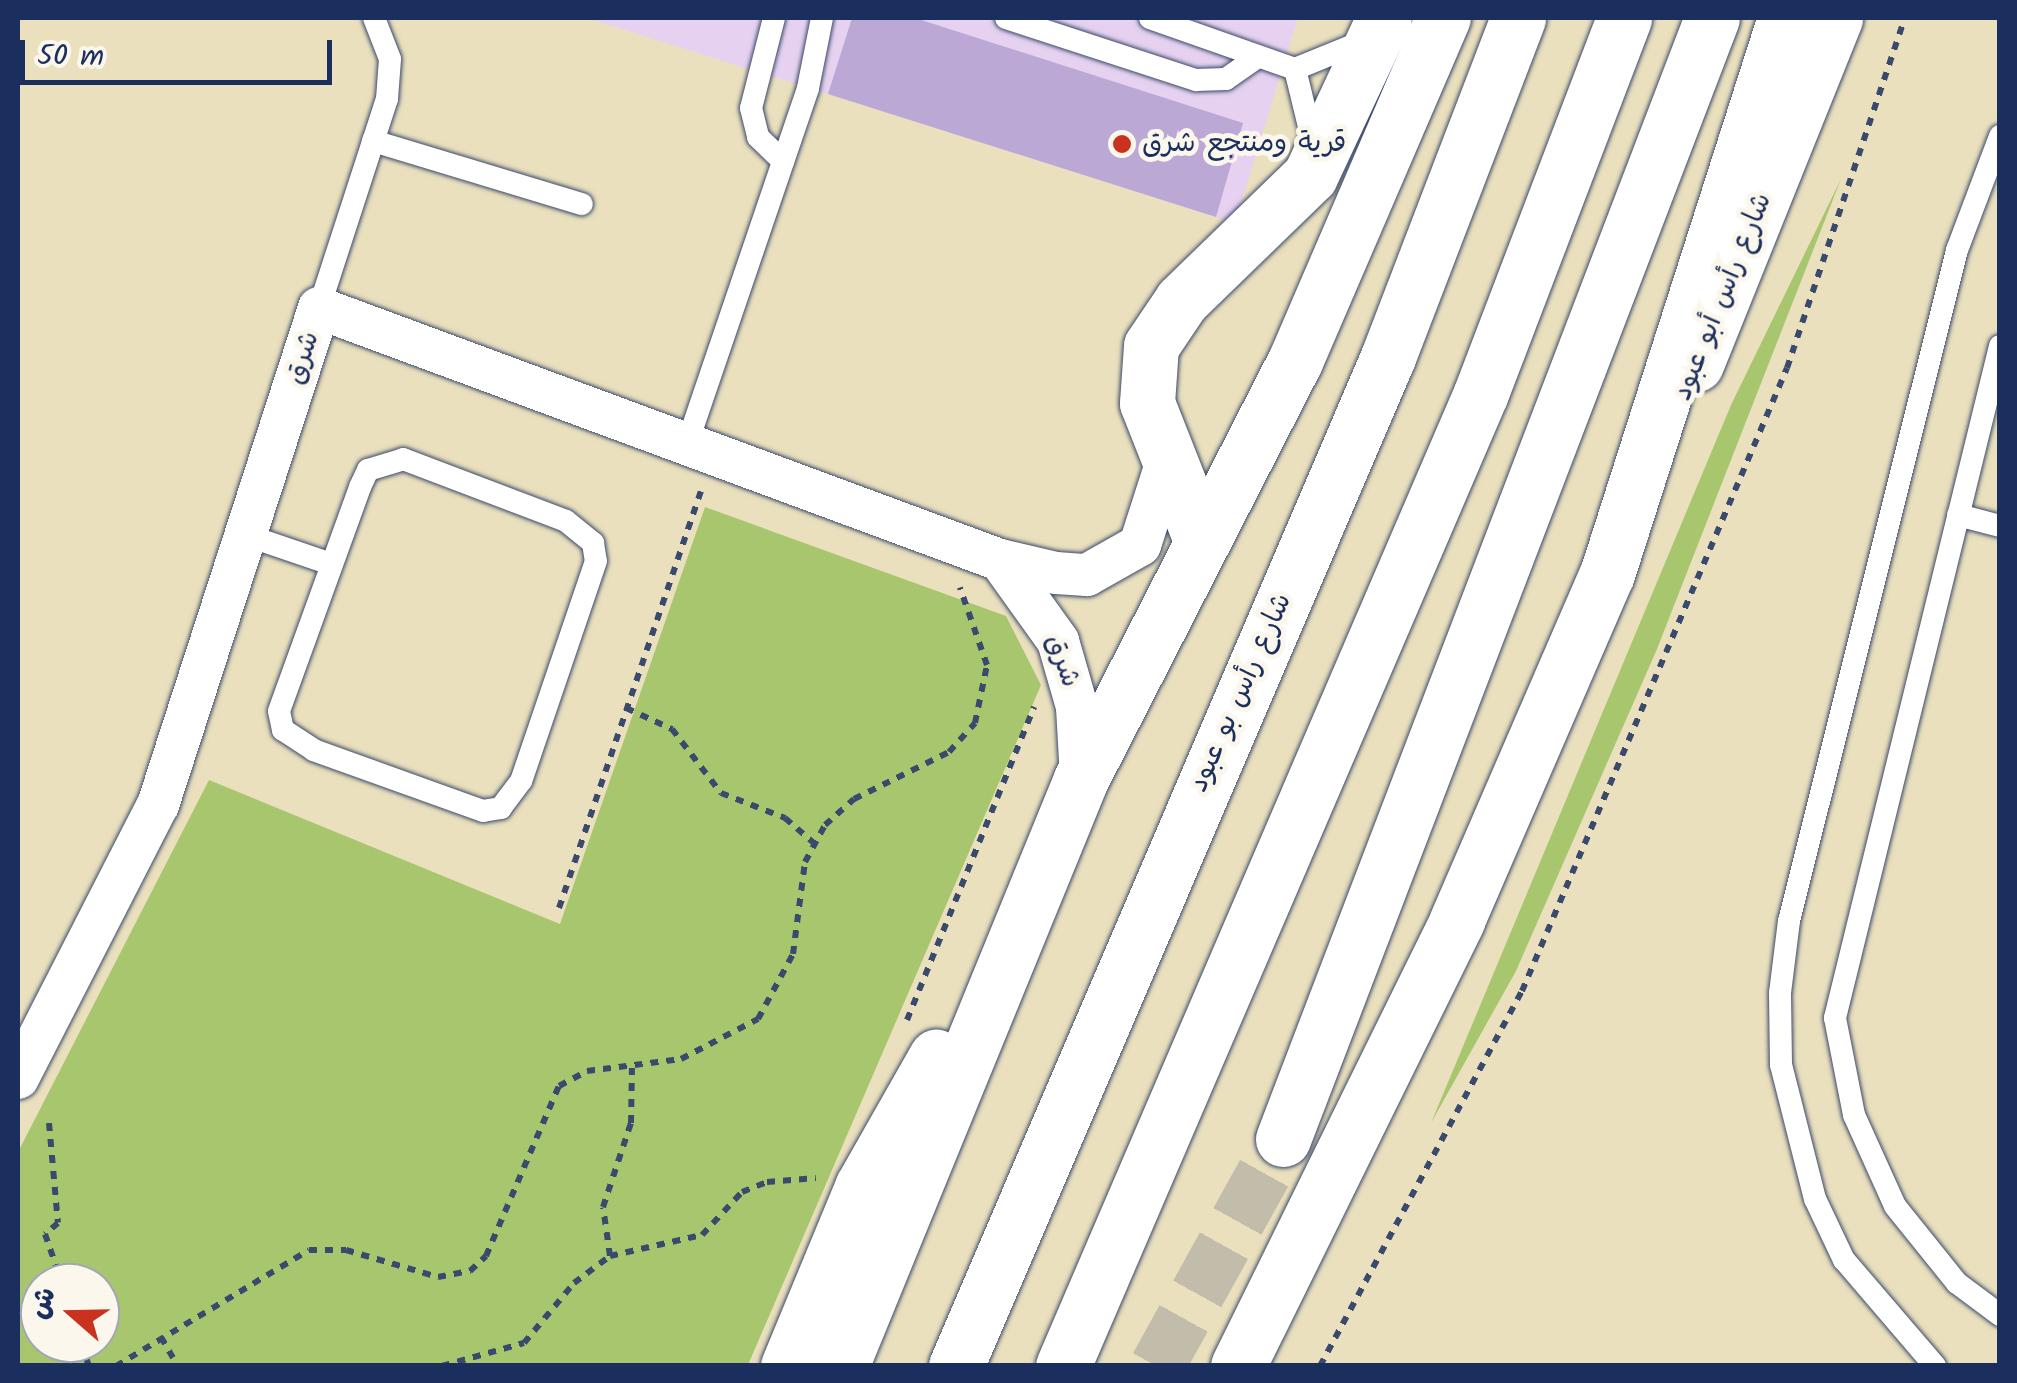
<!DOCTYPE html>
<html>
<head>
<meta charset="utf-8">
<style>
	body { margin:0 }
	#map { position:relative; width:2017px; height:1383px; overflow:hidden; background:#eae0bd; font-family:Kalam,"Playpen Sans Arabic",sans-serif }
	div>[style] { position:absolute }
	.built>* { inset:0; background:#e6d2f0 }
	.green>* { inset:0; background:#a8c66e }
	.building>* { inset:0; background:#bba8d5 }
	.motorway-tunnel>* { height:55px; margin-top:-27.5px; transform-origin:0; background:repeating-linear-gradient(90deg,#c1bdaa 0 55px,transparent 0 83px) }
	.path>* { height:6px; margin-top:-3px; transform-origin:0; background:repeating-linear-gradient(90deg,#3a4a6c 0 8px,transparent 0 16px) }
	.roads { filter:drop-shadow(0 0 2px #3a4a6c) drop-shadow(0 0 2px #3a4a6c) }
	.service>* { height:22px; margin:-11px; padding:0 11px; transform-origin:11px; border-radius:11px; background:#fff }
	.minor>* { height:42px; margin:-21px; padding:0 21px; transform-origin:21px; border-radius:21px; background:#fff }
	.tertiary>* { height:55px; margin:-27.5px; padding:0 27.5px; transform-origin:27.5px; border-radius:27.5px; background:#fff }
	.motorway>* { height:55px; margin:-27.5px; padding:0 27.5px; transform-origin:27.5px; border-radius:27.5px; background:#fff }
	.dots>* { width:28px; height:28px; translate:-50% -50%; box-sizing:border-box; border:5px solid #fbf7ec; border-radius:50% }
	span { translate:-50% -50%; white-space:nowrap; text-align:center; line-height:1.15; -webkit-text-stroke:10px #fbf7ec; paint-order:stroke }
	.poi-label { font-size:28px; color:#1b2f5e }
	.left { translate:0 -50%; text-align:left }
	.street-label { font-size:28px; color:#1b2f5e }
	.frame { position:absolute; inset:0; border:20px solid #1b2f5e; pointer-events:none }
	.north { position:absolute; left:20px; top:1263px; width:100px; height:100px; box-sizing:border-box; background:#fbf7ec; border:2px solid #a1a7b3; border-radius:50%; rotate:290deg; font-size:28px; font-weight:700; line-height:40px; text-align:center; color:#1b2f5e }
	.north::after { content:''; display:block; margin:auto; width:35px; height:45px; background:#c8321e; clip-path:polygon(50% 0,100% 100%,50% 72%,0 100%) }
	.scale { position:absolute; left:20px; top:40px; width:312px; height:45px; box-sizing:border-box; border:5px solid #1b2f5e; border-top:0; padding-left:12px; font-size:30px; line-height:35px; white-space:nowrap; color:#1b2f5e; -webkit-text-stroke:8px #fbf7ec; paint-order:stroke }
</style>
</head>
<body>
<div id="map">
	<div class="built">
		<div style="clip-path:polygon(587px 18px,1298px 18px,1235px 223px)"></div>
	</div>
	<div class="green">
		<div style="clip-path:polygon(1841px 179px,1657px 649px,1516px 971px,1431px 1123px,1731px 405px)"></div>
		<div style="clip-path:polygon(evenodd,705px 507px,1006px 616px,1041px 685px,748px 1365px,18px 1365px,18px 1152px,209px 780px,560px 924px,705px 507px,40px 1283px,100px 1283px,100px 1343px,40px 1343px,40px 1283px)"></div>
	</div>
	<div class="building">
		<div style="clip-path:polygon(852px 18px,915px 18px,1243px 123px,1216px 217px,828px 94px)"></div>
	</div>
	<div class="motorway-tunnel">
		<div style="left:1157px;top:1366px;width:260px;rotate:-61deg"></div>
	</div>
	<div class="path">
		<div style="left:626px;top:708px;width:51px;rotate:24.5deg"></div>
		<div style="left:672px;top:729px;width:81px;rotate:52.6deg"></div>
		<div style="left:721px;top:793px;width:69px;rotate:21.3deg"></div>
		<div style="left:785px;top:818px;width:37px;rotate:41deg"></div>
		<div style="left:559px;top:908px;width:441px;rotate:-71.2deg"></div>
		<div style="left:907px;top:1020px;width:338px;rotate:-67.9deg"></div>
		<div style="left:49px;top:1123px;width:100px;rotate:84.9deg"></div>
		<div style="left:58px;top:1223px;width:17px;rotate:140deg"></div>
		<div style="left:45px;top:1234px;width:52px;rotate:70.9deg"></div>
		<div style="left:610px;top:1256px;width:49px;rotate:-98.1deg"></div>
		<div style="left:603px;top:1207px;width:89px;rotate:-71.6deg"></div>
		<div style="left:631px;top:1123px;width:55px;rotate:-89deg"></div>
		<div style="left:161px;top:1337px;width:34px;rotate:60deg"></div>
		<div style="left:81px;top:1343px;width:24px;rotate:71deg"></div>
		<div style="left:116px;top:1366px;width:225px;rotate:-31deg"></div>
		<div style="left:309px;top:1250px;width:37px"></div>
		<div style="left:346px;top:1250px;width:96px;rotate:16.4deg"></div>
		<div style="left:438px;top:1277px;width:33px;rotate:-11deg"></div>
		<div style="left:470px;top:1271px;width:22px;rotate:-43deg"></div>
		<div style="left:486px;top:1256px;width:185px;rotate:-66.8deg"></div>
		<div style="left:559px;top:1086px;width:32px;rotate:-28deg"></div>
		<div style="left:587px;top:1071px;width:95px;rotate:-7.3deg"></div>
		<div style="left:681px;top:1059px;width:87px;rotate:-27.5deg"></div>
		<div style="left:758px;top:1019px;width:74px;rotate:-61.7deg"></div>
		<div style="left:793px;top:954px;width:93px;rotate:-82.6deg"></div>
		<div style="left:805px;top:862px;width:42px;rotate:-61.6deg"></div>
		<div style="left:825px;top:825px;width:39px;rotate:-42deg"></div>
		<div style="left:854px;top:799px;width:106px;rotate:-26.3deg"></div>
		<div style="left:949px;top:752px;width:39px;rotate:-48deg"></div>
		<div style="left:975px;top:723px;width:59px;rotate:-78.3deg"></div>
		<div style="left:987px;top:665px;width:82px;rotate:-109.3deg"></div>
		<div style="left:442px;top:1366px;width:85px;rotate:-15.7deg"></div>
		<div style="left:524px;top:1343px;width:78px;rotate:-50.2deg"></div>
		<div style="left:574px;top:1283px;width:45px;rotate:-36.9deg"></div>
		<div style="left:610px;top:1256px;width:94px;rotate:-12.9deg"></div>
		<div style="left:702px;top:1235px;width:59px;rotate:-47.1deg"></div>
		<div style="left:742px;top:1192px;width:27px;rotate:-22deg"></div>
		<div style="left:767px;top:1182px;width:49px;rotate:-4.7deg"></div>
		<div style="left:1320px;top:1366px;width:426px;rotate:-61.7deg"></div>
		<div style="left:1522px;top:991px;width:677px;rotate:-66.96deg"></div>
		<div style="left:1787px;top:368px;width:369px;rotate:-71.4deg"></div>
	</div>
	<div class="roads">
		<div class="service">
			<div style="left:774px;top:18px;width:93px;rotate:104.3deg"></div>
			<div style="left:751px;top:108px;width:30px;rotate:76deg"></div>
			<div style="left:758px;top:137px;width:35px;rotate:44deg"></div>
			<div style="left:1006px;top:18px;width:200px;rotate:18.1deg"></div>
			<div style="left:1196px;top:80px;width:30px;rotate:-2deg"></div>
			<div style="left:1226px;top:79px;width:39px;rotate:-35deg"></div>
			<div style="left:1150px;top:18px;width:154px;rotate:19.4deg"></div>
			<div style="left:1295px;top:69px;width:71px;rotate:-22.2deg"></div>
			<div style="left:1295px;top:69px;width:76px;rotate:76.3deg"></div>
			<div style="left:373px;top:141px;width:218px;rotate:16.8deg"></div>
			<div style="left:319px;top:308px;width:220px;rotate:-72deg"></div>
			<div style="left:387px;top:99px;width:40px;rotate:-85.7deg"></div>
			<div style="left:390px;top:59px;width:44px;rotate:-111.3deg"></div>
			<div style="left:2000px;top:346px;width:692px;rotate:103.8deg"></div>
			<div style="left:1835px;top:1018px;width:99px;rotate:78.9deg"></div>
			<div style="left:1854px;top:1115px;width:100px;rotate:65.7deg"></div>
			<div style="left:1895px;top:1206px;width:99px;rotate:51.2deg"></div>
			<div style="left:1957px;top:1283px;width:54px;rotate:36.7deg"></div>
			<div style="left:688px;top:441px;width:373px;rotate:-71.2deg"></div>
			<div style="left:808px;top:88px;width:71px;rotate:-78.7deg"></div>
			<div style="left:403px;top:459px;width:174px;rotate:20.8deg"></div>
			<div style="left:566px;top:521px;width:35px;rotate:39deg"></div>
			<div style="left:593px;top:543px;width:18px;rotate:81deg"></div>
			<div style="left:596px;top:561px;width:232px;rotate:108.8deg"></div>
			<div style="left:521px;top:781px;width:34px;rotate:127deg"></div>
			<div style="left:501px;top:808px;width:18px;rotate:171deg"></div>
			<div style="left:483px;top:811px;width:180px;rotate:-160.2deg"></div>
			<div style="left:314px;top:750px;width:37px;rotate:-147deg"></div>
			<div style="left:283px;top:730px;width:19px;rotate:-102deg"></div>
			<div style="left:279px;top:711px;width:238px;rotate:-70.1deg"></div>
			<div style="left:360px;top:487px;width:19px;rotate:-65deg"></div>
			<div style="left:368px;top:470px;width:37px;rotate:-17deg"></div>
			<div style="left:1958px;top:515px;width:43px;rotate:14.7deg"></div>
			<div style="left:243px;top:534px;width:93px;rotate:18.8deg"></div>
			<div style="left:1935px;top:1366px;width:140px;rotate:-130.6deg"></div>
			<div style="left:1844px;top:1260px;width:68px;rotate:-115.4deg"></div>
			<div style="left:1815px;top:1199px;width:138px;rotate:-104.2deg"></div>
			<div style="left:1781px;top:1065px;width:72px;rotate:-90.8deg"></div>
			<div style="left:1780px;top:993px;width:73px;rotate:-82.9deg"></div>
			<div style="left:1789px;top:921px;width:692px;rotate:-75.94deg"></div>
			<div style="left:1957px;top:250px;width:122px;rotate:-69.3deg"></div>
		</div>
		<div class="minor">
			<div style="left:1000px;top:560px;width:100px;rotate:54.4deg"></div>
			<div style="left:1058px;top:641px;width:69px;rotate:73.9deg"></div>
			<div style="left:1077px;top:707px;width:72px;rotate:86.8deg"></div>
			<div style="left:18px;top:1078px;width:307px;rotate:-62.9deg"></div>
			<div style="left:158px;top:805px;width:522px;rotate:-72.05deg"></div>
			<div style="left:319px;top:308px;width:726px;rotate:20.31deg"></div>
			<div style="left:1000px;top:560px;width:57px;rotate:13.1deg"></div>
			<div style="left:1056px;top:573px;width:31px;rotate:4deg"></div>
			<div style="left:1087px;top:575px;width:61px;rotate:-29.5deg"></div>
			<div style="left:1140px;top:545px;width:88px;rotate:-72.2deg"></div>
		</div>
		<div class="tertiary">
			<div style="left:1696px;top:364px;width:373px;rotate:-68.1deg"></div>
			<div style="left:1201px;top:540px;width:147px;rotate:-111.5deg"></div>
			<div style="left:1147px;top:403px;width:57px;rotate:-86deg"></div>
			<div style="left:1151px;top:346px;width:55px;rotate:-56deg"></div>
			<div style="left:1182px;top:300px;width:178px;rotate:-44.1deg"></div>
			<div style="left:1310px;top:176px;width:174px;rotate:-64.9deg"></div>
		</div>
		<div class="motorway">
			<div style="left:1283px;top:1139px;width:1200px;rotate:-69.06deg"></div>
			<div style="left:788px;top:1366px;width:194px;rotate:-67.5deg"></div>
			<div style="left:862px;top:1187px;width:150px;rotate:-60.4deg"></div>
			<div style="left:841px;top:1366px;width:634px;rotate:-67.76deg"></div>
			<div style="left:1081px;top:779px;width:470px;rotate:-62.9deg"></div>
			<div style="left:1295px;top:361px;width:374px;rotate:-66.7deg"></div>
			<div style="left:956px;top:1366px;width:1098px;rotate:-66.82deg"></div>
			<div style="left:1388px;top:357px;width:363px;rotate:-69deg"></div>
			<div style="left:1063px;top:1366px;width:1059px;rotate:-66.75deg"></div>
			<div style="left:1481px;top:393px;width:401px;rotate:-69.1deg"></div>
			<div style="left:1238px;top:1366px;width:497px;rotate:-63.8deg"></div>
			<div style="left:1457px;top:920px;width:377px;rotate:-66.6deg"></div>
			<div style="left:1607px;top:574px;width:584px;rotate:-72.25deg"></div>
		</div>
	</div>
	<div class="dots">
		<div style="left:1122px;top:144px;background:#c8321e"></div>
	</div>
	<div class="poi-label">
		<span class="left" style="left:1142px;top:144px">قرية ومنتجع شرق</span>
	</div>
	<div class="street-label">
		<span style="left:1723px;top:297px;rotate:-68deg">شارع رأس أبو عبود</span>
		<span style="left:303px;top:358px;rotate:-71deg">شرق</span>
		<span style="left:1062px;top:661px;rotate:71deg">شرق</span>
		<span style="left:1241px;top:693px;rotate:-66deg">شارع رأس بو عبود</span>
	</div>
	<div class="frame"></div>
	<div class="north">ش</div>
	<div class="scale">50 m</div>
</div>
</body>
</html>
